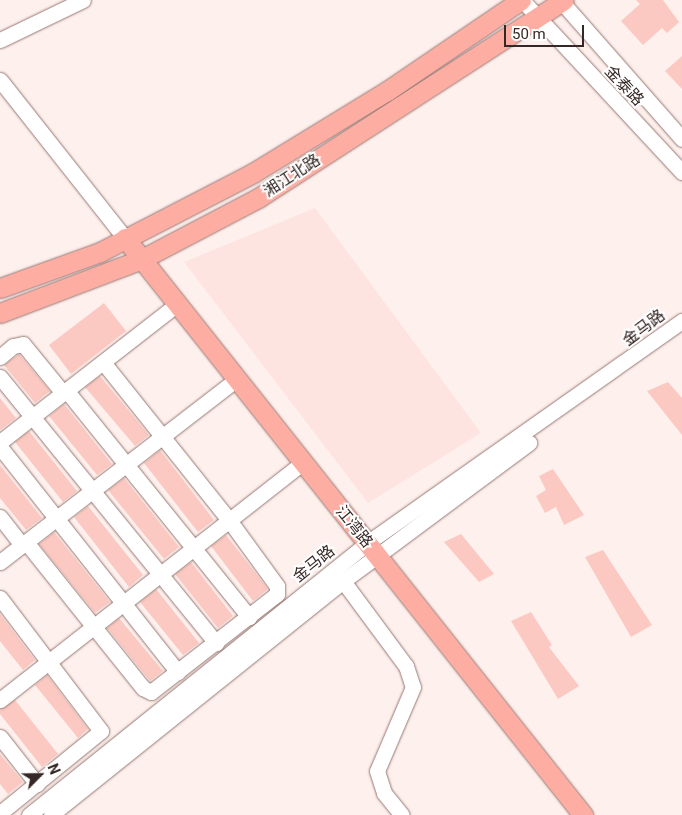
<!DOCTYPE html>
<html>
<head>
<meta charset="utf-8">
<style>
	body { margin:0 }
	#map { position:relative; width:682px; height:815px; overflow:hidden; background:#fef0ed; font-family:Roboto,"Noto Sans SC",sans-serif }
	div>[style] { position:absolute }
	.built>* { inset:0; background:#fee4e0 }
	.building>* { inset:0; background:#fbc9c1 }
	.roads { filter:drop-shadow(0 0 1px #967873) drop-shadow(0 0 1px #967873) }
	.minor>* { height:15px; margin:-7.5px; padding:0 7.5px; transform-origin:7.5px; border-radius:7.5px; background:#fff }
	.major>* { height:19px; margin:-9.5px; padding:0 9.5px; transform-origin:9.5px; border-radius:9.5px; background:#feada3 }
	span { translate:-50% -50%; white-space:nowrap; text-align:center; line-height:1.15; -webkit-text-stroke:4px #fff; paint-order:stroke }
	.street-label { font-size:16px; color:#342725 }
	.north { position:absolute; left:15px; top:750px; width:50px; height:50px; -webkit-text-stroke:4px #fff; paint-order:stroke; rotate:67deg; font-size:14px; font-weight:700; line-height:20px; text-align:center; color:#342725 }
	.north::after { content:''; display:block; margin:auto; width:18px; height:22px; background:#342725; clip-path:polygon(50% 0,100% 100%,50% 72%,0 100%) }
	.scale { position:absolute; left:504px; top:25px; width:80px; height:22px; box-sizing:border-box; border:2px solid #342725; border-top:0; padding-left:6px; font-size:15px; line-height:18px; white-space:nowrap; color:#342725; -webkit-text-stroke:4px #fff; paint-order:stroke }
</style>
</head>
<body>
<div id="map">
	<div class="built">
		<div style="clip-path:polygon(315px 208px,481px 433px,368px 503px,184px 262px)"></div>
	</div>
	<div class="building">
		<div style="clip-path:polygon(636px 0,663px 0,679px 22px,667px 33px,662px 28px,643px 45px,621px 21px,640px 4px)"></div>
		<div style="clip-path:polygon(682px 56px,682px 89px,665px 71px)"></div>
		<div style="clip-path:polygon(104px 303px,126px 331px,71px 374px,49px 345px)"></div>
		<div style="clip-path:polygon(19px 354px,50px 391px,35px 403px,4px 365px)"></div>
		<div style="clip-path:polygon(100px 376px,149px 435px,135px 446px,85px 387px)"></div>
		<div style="clip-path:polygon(668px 382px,682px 398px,682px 435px,647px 391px)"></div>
		<div style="clip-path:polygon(0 398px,16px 418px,0 430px)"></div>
		<div style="clip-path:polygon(64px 404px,112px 464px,97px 475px,49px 416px)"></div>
		<div style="clip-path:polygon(29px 431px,77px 491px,63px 502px,15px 442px)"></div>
		<div style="clip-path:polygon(160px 450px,214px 520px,198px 532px,144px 463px)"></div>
		<div style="clip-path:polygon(0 465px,42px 518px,26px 530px,0 498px)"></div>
		<div style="clip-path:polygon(553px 469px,584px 515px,564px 525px,556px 507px,545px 513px,536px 496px,546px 490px,539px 476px)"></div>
		<div style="clip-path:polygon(124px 478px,179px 547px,164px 559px,108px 490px)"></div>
		<div style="clip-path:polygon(88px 506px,143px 575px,129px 587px,74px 517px)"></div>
		<div style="clip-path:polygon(54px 532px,110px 602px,95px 613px,39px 544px)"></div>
		<div style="clip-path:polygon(461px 534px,494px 574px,479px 582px,444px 542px)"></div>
		<div style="clip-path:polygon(226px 535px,268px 589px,253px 601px,211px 546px)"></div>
		<div style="clip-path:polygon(603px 550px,652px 625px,631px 637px,585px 557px)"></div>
		<div style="clip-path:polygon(191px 562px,233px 616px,218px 628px,175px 574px)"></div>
		<div style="clip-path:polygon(156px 589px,199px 643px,183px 655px,140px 602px)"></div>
		<div style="clip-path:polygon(531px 612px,552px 645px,549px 647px,579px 686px,558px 699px,511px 621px)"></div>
		<div style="clip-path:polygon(0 614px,35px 660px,23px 670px,0 641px)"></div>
		<div style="clip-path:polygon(119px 618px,163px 671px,150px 681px,107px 628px)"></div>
		<div style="clip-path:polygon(47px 675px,88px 729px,78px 738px,35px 685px)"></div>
		<div style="clip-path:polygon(15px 700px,58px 754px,42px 767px,0 714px,0 709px)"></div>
		<div style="clip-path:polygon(0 754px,23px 782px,8px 794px,0 784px)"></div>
	</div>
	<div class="roads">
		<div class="minor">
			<div style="left:522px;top:0;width:235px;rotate:47.1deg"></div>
			<div style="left:560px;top:0;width:185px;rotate:48.7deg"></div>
			<div style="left:0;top:40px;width:92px;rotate:-25.7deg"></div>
			<div style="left:0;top:80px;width:201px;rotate:51.7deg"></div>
			<div style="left:0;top:357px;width:17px;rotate:-40deg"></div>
			<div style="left:13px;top:346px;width:10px;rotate:-11deg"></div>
			<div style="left:23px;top:344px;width:63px;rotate:50.8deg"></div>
			<div style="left:0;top:377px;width:343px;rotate:50.9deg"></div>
			<div style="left:66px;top:390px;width:292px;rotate:51.1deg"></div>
			<div style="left:0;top:442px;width:224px;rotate:-37.9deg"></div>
			<div style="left:0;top:447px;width:287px;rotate:51.7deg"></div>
			<div style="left:0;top:517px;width:36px;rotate:52deg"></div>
			<div style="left:26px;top:542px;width:187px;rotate:51.3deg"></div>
			<div style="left:143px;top:688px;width:9px;rotate:27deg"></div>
			<div style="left:151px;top:692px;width:160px;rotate:-37.9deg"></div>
			<div style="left:277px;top:594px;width:8px;rotate:-90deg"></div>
			<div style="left:277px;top:586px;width:82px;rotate:-126deg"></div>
			<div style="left:229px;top:520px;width:202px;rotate:-128.6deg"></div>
			<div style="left:0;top:562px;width:299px;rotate:-37.7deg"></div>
			<div style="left:343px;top:581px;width:106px;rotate:53.5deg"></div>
			<div style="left:406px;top:666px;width:22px;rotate:72deg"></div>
			<div style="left:413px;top:687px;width:91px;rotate:113.2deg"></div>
			<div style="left:377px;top:771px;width:23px;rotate:72deg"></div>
			<div style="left:384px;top:793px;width:28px;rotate:51deg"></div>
			<div style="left:0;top:598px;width:167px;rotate:52.8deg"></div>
			<div style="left:101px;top:731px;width:130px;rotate:140.9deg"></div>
			<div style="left:0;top:700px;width:385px;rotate:-38.1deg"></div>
			<div style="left:0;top:737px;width:60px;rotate:51.8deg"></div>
			<div style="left:29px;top:815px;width:434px;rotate:-38.8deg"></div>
			<div style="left:367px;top:543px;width:385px;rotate:-35.2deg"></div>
			<div style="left:51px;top:815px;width:374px;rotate:-38.7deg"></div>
			<div style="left:343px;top:581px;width:232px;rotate:-36.6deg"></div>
		</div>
		<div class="major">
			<div style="left:125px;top:238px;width:737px;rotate:51.56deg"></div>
			<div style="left:0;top:288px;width:106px;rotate:-19.8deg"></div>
			<div style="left:100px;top:252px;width:172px;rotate:-27.3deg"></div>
			<div style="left:253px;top:173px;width:157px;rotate:-31.5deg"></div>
			<div style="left:387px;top:91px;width:162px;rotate:-34.2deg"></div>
			<div style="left:0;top:313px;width:152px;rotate:-20.8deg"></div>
			<div style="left:142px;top:259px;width:131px;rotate:-27.7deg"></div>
			<div style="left:258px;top:198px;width:364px;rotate:-32.9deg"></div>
		</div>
	</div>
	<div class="street-label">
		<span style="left:624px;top:86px;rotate:47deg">金泰路</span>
		<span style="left:292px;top:176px;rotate:-33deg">湘江北路</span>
		<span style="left:644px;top:328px;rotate:-37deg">金马路</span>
		<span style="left:354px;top:527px;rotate:51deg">江湾路</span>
		<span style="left:314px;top:564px;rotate:-39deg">金马路</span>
	</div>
	<div class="north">N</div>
	<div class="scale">50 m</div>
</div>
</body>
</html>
